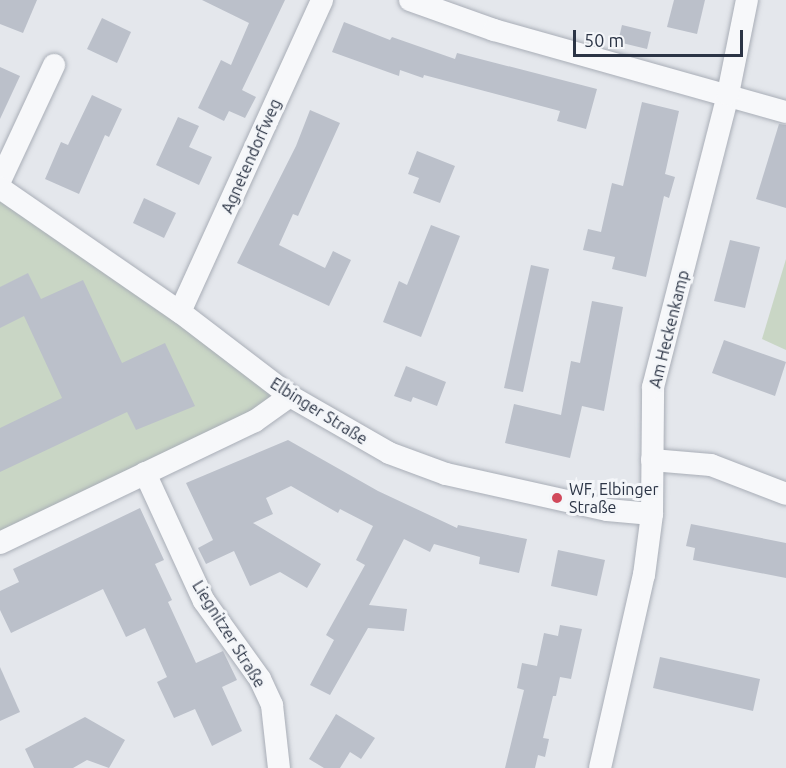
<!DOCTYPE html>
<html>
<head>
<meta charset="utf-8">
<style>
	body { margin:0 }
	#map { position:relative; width:786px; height:768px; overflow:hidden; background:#e4e7ec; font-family:Ubuntu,sans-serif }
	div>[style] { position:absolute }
	.green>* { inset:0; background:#c9d6c5 }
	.building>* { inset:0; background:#bbc0ca }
	.roads { filter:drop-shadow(0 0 2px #a9aeb7) drop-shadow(0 0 2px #a9aeb7) }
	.minor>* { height:22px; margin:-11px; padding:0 11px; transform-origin:11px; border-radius:11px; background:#f7f8fa }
	.dots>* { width:16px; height:16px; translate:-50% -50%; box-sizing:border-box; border:3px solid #f4f6f9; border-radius:50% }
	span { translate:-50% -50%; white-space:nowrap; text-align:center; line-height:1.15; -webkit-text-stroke:6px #f4f6f9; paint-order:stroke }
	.street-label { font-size:16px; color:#2b3445 }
	.poi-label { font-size:16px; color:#2b3445 }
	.left { translate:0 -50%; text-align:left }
	.scale { position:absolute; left:573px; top:30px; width:170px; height:27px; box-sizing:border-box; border:3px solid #2b3445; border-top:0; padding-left:8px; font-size:18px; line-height:21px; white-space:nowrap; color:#2b3445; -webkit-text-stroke:4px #f4f6f9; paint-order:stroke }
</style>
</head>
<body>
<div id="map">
	<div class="green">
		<div style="clip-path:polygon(0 195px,69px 241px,273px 396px,242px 424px,0 543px)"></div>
		<div style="clip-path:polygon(786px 259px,786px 350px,762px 339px)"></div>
	</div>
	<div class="building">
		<div style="clip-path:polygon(0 0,37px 0,23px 33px,0 24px)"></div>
		<div style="clip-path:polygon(202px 0,285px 0,242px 90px,256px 97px,245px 118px,229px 111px,224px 121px,198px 108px,221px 60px,231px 65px,249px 23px)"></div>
		<div style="clip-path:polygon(674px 0,705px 0,697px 34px,667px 27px)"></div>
		<div style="clip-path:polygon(102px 18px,131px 32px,117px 63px,87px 49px)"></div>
		<div style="clip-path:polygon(344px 22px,390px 40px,392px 37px,455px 59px,457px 53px,597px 89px,586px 129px,557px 121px,560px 111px,424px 75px,423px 78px,400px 70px,399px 76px,332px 52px)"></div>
		<div style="clip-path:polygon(622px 25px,651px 32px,647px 49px,618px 42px)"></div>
		<div style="clip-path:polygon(0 67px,20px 76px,0 119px)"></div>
		<div style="clip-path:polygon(92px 95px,122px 109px,109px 137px,105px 135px,79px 194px,45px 179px,61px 142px,68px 145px)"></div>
		<div style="clip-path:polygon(642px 102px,679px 111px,665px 174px,675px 177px,669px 198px,664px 196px,646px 277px,612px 269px,615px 257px,583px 250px,588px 229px,601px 232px,612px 183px,623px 186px)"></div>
		<div style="clip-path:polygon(310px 110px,340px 123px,298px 216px,293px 214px,279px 245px,325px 268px,333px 251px,351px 260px,329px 306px,237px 263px,296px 146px)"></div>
		<div style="clip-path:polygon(178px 117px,199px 126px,189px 147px,212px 157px,199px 185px,156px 165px)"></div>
		<div style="clip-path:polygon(779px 124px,786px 125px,786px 208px,756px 199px)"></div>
		<div style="clip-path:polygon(417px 151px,455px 166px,440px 203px,413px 193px,419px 178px,408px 174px)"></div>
		<div style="clip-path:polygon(144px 198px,176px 213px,164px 238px,133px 223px)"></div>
		<div style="clip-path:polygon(431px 225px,460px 236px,421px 337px,383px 322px,399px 281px,407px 285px)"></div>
		<div style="clip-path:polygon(730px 240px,760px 247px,745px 308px,714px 301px)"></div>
		<div style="clip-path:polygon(531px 265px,549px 269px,523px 392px,504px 388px)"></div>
		<div style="clip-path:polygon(28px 273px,41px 299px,83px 280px,122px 363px,165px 343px,195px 406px,136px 430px,127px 412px,0 472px,0 428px,62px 398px,24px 316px,0 328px,0 287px)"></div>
		<div style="clip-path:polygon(592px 301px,623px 307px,604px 411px,582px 406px,570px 458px,505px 443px,514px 404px,561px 415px,571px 361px,580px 363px)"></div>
		<div style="clip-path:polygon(724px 340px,786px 362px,775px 396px,712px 373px)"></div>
		<div style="clip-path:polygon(406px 366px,446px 382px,437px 406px,413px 397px,411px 402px,394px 396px)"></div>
		<div style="clip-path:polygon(288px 440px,378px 491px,457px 528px,458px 525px,527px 539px,519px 573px,479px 564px,480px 557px,434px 544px,430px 552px,404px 539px,369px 605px,407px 609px,404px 631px,368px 628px,330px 695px,310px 685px,334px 640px,326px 635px,365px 565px,356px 560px,373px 526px,340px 509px,338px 513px,291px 486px,266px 498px,273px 514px,253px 523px,321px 564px,307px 588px,280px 572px,250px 586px,234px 551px,206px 564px,198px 548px,213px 540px,186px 483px)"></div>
		<div style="clip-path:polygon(140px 508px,164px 560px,155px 564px,172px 600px,168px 602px,196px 663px,223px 651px,237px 680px,222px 687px,242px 731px,212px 746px,195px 709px,174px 718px,157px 682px,167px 677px,145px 628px,126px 637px,103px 589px,11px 633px,0 610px,0 591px,19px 582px,13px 569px)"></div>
		<div style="clip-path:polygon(691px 524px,786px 543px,786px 578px,693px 560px,695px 548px,686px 546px)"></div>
		<div style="clip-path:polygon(558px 550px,605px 560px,597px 596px,551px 586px)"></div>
		<div style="clip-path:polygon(560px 625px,582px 629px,571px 679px,560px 677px,556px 696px,553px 696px,543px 738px,549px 739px,545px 757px,538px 755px,535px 768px,505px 768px,524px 690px,517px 688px,522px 663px,537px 666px,544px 633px,558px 636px)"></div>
		<div style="clip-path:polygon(660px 657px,760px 679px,753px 711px,653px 688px)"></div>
		<div style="clip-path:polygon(0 667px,20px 712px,0 721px)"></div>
		<div style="clip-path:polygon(336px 714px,375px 738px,361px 759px,350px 752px,340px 768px,324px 768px,309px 759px)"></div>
		<div style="clip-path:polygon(85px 717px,125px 740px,109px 768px,87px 760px,73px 768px,34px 768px,25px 749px)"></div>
	</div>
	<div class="roads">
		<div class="minor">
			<div style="left:410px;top:0;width:89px;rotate:19.7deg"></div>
			<div style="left:494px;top:30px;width:303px;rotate:15.7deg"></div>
			<div style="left:0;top:181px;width:128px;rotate:-65deg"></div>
			<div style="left:0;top:188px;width:219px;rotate:34.6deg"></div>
			<div style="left:180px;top:312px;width:138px;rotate:37.4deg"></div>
			<div style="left:290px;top:396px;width:114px;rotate:29.9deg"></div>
			<div style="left:389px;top:453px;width:61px;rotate:20.2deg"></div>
			<div style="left:446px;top:474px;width:165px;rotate:12.6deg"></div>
			<div style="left:607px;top:510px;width:45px;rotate:5.1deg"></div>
			<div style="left:180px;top:312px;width:343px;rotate:-65.5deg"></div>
			<div style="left:652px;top:460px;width:59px;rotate:4.8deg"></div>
			<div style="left:711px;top:465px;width:80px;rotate:21.1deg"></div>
			<div style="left:145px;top:473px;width:141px;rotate:65.3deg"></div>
			<div style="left:204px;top:601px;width:96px;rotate:54.3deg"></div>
			<div style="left:260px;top:679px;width:29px;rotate:65deg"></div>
			<div style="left:272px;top:705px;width:63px;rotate:83.7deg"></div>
			<div style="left:0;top:543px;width:283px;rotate:-25.6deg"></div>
			<div style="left:255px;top:421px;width:43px;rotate:-35.5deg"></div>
			<div style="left:600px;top:768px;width:198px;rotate:-77.2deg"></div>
			<div style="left:644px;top:575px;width:62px;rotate:-82.5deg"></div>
			<div style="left:652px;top:514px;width:127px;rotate:-89.5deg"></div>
			<div style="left:653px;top:387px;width:302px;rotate:-75.6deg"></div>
			<div style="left:728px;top:94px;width:96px;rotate:-78.6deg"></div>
		</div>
	</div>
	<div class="dots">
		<div style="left:557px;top:498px;background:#d1495b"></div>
	</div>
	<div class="street-label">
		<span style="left:251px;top:156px;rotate:-66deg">Agnetendorfweg</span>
		<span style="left:669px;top:329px;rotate:-76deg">Am Heckenkamp</span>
		<span style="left:319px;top:411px;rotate:32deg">Elbinger Straße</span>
		<span style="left:229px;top:634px;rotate:58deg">Liegnitzer Straße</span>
	</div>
	<div class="poi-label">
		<span class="left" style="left:569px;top:498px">WF, Elbinger<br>Straße</span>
	</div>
	<div class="scale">50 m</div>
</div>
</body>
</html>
